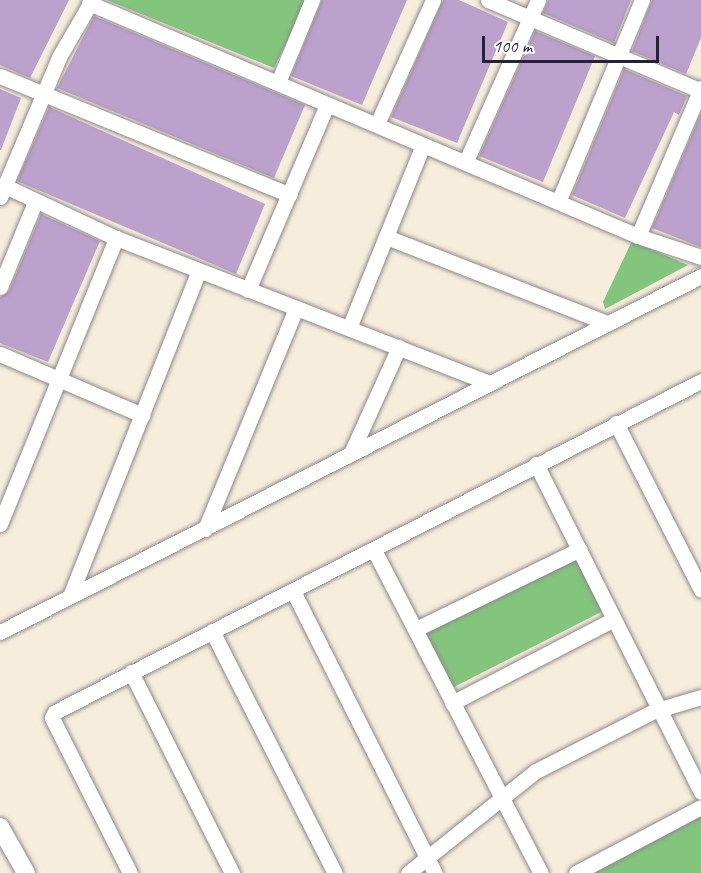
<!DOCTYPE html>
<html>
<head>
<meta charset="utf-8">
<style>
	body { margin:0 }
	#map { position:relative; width:701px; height:873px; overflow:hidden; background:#f7eddc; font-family:Caveat,sans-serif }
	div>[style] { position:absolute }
	.green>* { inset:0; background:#84c57e }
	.building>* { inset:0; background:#bca1cc }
	.roads { filter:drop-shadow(0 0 2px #8c888c) drop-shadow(0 0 2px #8c888c) }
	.minor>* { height:15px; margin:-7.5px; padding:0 7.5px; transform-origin:7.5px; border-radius:7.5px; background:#fff }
	.major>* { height:18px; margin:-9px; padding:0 9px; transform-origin:9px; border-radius:9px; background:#fff }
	span { translate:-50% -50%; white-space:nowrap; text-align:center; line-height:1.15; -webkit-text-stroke:4.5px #fff; paint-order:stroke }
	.scale { position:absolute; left:482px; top:36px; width:177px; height:27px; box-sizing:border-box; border:3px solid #22223b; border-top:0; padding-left:8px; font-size:18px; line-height:21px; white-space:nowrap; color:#22223b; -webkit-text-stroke:4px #fff; paint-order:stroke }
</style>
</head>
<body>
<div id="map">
	<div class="green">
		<div style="clip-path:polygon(107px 0,307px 0,274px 68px)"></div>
		<div style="clip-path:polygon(632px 241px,688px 265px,605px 309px,603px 302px)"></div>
		<div style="clip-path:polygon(580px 549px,609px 608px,446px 691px,416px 629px)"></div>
		<div style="clip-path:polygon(701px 812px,701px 873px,578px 873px)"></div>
	</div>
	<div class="building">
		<div style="clip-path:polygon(0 0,69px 0,30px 78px,0 65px)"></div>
		<div style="clip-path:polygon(322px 0,407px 0,362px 105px,291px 76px)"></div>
		<div style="clip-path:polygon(443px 0,459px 0,508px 22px,457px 143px,391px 117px)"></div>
		<div style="clip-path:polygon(548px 0,631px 0,614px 43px,543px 13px)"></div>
		<div style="clip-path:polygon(652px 0,701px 0,701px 38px,686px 74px,632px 51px)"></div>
		<div style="clip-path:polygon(94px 16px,305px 105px,274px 178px,57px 88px)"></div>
		<div style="clip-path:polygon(535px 31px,595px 56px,543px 182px,479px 156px)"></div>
		<div style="clip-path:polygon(624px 69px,687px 96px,679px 115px,674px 112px,625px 218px,572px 195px)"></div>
		<div style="clip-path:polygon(0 89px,21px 98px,1px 150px,0 150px)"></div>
		<div style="clip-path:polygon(49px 107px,265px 204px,236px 274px,17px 181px)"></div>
		<div style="clip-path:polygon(701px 113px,701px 247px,652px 228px)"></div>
		<div style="clip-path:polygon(41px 214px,100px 241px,48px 362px,0 343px,0 297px,9px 291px)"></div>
	</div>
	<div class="roads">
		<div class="minor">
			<div style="left:488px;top:0;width:232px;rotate:23.1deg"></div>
			<div style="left:89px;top:3px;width:596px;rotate:23deg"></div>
			<div style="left:638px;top:236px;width:66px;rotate:18.4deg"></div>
			<div style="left:0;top:76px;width:313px;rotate:22.3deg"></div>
			<div style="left:279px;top:80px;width:87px;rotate:-67.6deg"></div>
			<div style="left:377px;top:124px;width:136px;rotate:-65.7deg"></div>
			<div style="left:466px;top:161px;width:176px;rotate:-65.9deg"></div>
			<div style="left:5px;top:186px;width:123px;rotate:25.1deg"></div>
			<div style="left:116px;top:238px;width:400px;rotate:21.2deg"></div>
			<div style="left:0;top:197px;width:152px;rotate:-67.1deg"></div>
			<div style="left:59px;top:57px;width:66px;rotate:-59.9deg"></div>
			<div style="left:559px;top:200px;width:217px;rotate:-67.5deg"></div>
			<div style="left:638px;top:236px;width:161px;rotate:-66.9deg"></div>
			<div style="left:389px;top:238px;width:234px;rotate:21.3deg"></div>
			<div style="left:0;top:287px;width:92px;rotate:-67.6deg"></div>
			<div style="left:248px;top:290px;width:201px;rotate:-66.9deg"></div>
			<div style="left:349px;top:328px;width:197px;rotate:-68deg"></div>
			<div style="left:0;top:354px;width:155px;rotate:23.2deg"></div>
			<div style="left:616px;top:423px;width:187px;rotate:63deg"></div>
			<div style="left:352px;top:451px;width:114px;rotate:-65.7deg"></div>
			<div style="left:536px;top:464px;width:367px;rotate:63.3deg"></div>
			<div style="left:0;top:524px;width:309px;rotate:-67.9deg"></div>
			<div style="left:205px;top:529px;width:239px;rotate:-67.6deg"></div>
			<div style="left:374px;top:550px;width:364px;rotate:62.7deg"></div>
			<div style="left:293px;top:591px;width:316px;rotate:63.3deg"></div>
			<div style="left:70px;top:596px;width:350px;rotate:-68.4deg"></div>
			<div style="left:416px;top:629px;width:182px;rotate:-26deg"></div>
			<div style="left:212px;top:631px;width:271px;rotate:63.1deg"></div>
			<div style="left:0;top:632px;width:786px;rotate:-26.92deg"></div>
			<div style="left:131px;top:672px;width:225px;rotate:63.3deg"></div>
			<div style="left:452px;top:703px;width:182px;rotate:-27.4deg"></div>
			<div style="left:130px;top:873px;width:174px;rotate:-116.7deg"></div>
			<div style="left:52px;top:718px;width:7px;rotate:-63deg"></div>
			<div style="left:55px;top:712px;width:726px;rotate:-27.13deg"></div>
			<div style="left:408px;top:873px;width:164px;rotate:-38.6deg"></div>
			<div style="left:536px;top:771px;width:132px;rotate:-27deg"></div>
			<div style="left:654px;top:711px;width:49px;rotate:-16.6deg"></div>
			<div style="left:576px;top:873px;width:141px;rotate:-27.8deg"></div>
		</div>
		<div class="major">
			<div style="left:0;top:827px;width:53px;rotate:60.5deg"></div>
		</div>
	</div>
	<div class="scale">100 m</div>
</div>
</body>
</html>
